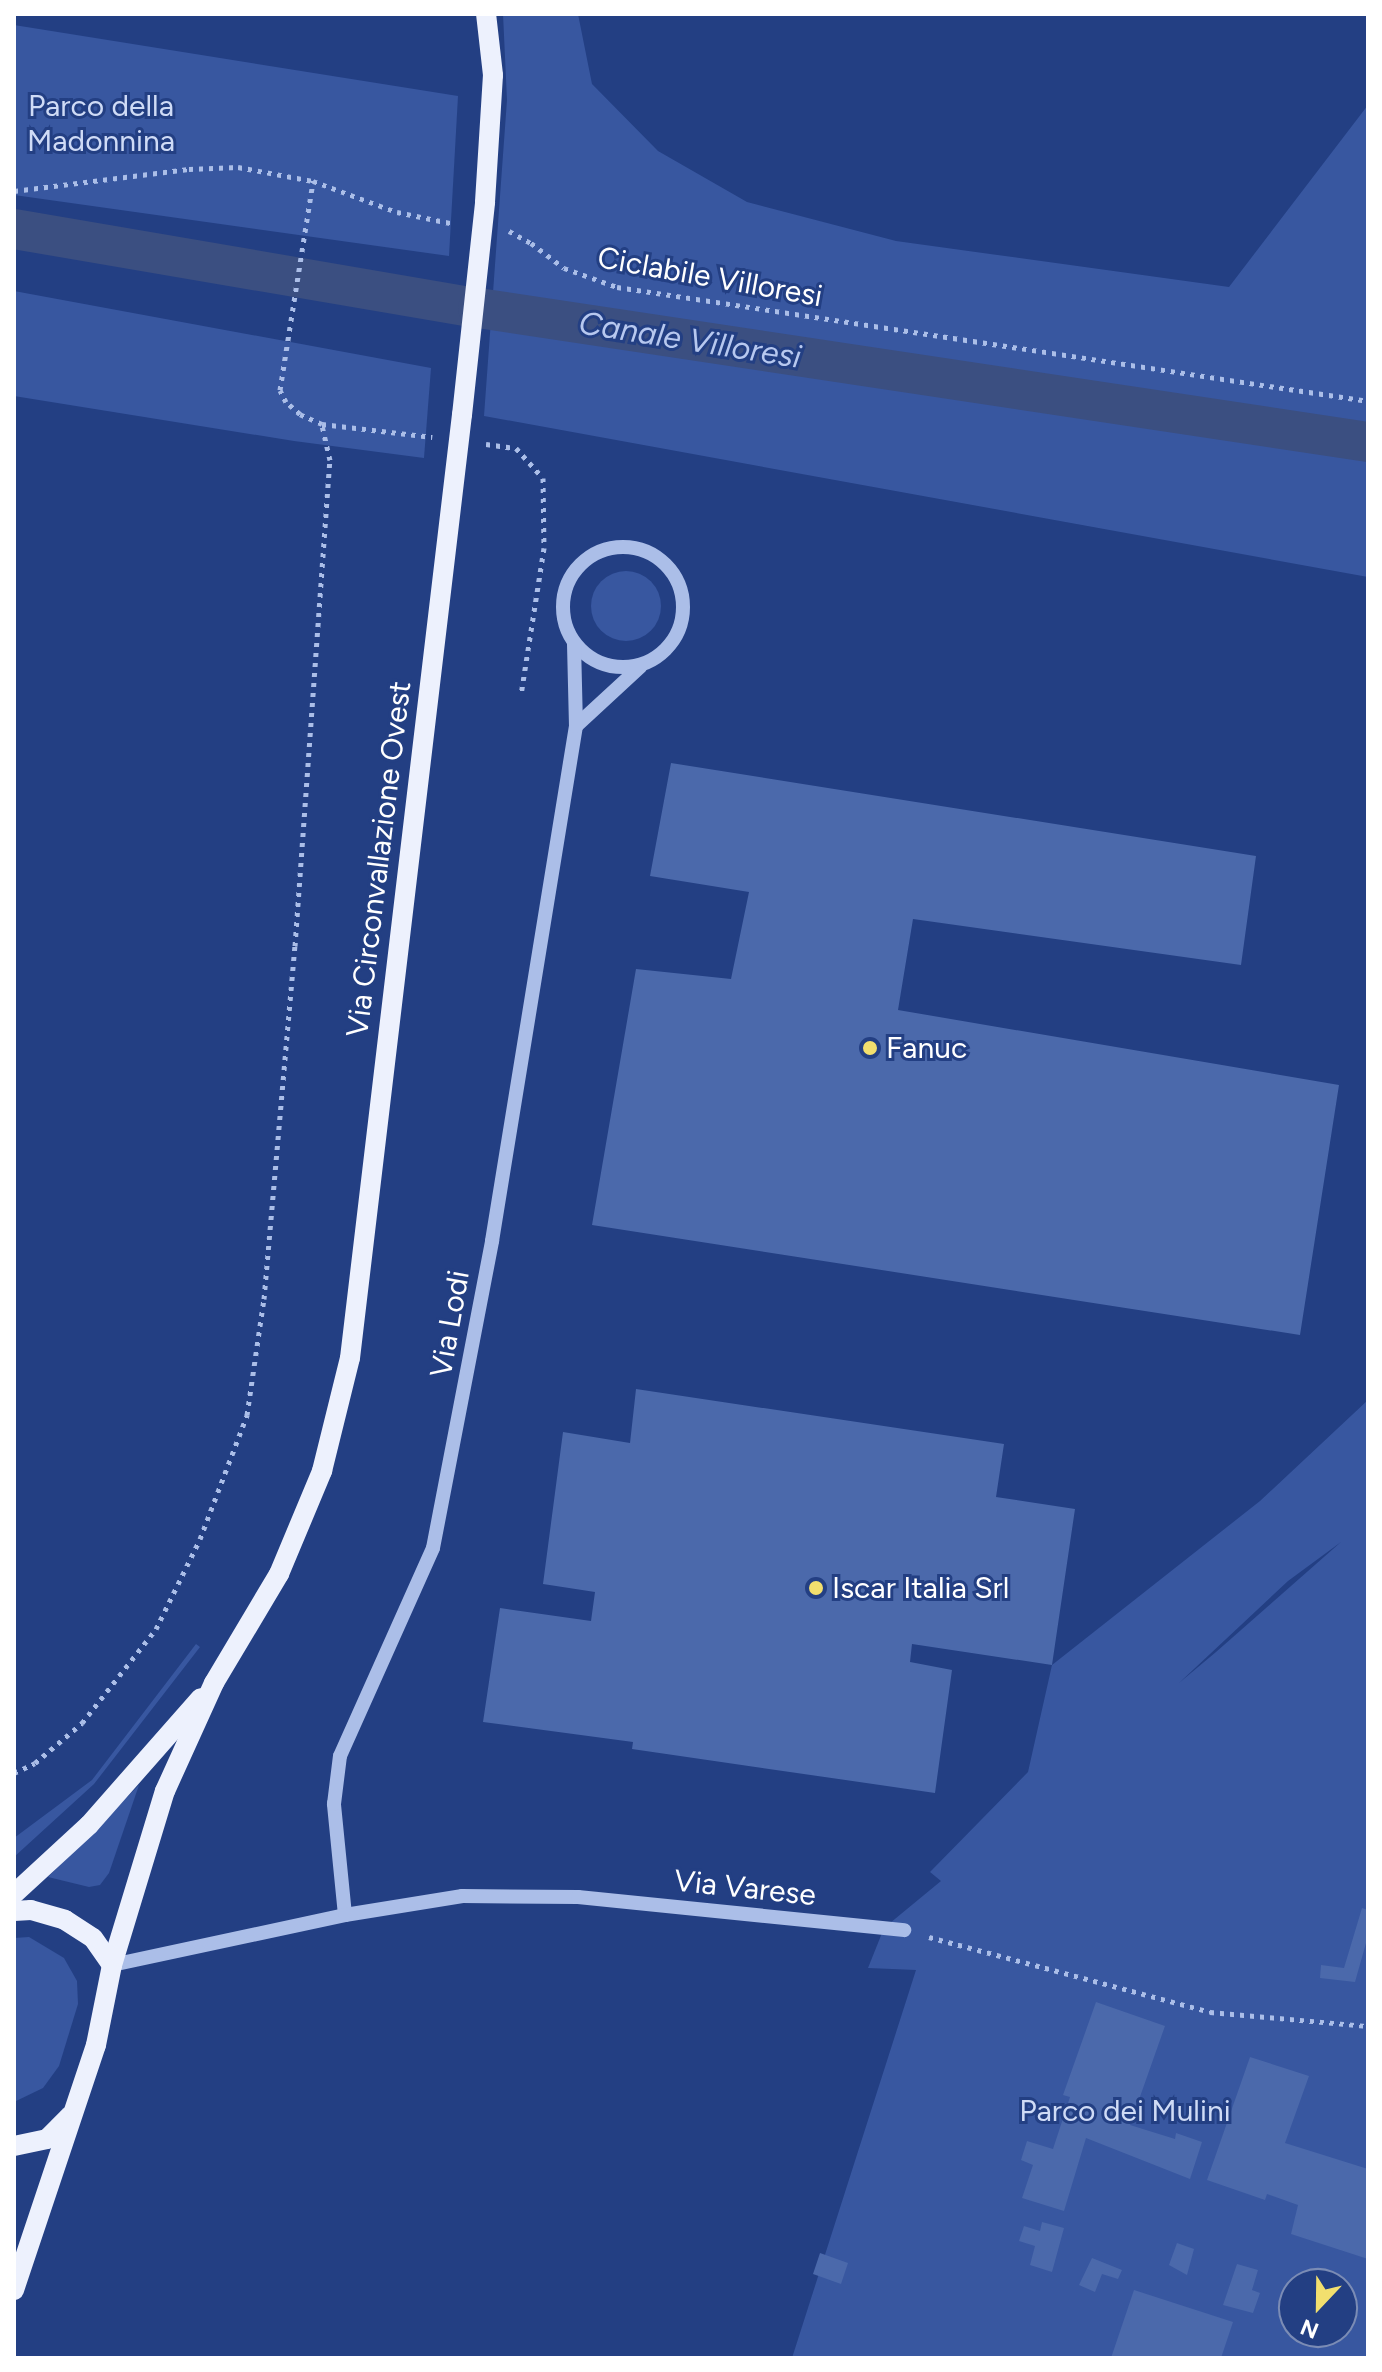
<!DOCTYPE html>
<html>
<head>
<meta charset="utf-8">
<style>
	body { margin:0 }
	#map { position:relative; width:1382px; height:2372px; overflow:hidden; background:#233f83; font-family:Figtree,sans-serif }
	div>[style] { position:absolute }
	.green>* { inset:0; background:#3857a0 }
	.round { border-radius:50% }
	.canal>* { height:40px; margin:-20px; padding:0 20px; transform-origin:20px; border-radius:20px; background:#3b4f81 }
	.building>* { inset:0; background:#4b69ab }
	.path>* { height:5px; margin-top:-2.5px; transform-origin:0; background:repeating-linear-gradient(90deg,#abbee8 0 4px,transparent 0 10px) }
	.minor>* { height:14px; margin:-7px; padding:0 7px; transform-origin:7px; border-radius:7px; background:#abbee8 }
	.minor>.ring { margin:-7px; padding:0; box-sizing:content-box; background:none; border:14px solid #abbee8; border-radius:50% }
	.major>* { height:20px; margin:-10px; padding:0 10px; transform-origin:10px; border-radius:10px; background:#edf1fd }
	.major-bridge>* { height:20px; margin:-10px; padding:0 10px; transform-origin:10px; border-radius:10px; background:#edf1fd }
	.dots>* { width:22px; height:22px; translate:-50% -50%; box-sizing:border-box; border:4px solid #233f83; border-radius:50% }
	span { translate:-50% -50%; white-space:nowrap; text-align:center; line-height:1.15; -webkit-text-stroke:6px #233f83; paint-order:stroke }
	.park-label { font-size:30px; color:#cfdbf6 }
	.street-label { font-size:30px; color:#fff }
	.poi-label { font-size:30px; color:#fff }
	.left { translate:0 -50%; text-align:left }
	.water-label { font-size:32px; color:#b7c8ef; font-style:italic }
	.frame { position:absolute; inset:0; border:16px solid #fff; pointer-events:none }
	.north { position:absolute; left:1278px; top:2268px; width:80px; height:80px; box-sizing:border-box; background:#233f83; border:2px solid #7b8cb5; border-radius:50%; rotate:202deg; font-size:22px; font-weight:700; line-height:32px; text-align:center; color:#fff }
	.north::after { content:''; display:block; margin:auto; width:28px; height:36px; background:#f2df6e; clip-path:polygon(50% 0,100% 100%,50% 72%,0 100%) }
</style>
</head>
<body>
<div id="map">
	<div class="green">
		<div style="clip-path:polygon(503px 14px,578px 14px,592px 84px,658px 151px,747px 202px,896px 241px,1229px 287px,1368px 105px,1368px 577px,484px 416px,507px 100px)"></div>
		<div style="clip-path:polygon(14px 25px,458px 96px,449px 256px,14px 195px)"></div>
		<div style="clip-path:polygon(14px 291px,431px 368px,424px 458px,294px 441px,14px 396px)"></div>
		<div class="round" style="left:591px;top:571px;width:70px;height:70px"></div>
		<div style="clip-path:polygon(evenodd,1368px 1400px,1368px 2358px,792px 2358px,916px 1970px,868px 1968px,884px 1928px,941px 1881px,930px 1872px,1028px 1772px,1052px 1665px,1260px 1501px,1368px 1400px,1341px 1542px,1216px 1652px,1179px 1683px,1288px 1581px,1341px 1542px,1368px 1400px,1294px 2284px,1342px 2284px,1342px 2332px,1294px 2332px,1294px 2284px)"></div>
		<div style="clip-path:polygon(196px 1644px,200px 1647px,94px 1784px,14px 1857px,14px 1838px,92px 1780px)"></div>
		<div style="clip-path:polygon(139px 1785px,109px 1873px,100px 1885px,89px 1887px,48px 1877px)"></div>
		<div style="clip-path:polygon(29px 1937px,64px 1958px,77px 1981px,78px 2004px,59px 2066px,43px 2088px,14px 2102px,14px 1938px)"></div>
	</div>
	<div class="canal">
		<div style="left:14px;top:229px;width:471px;rotate:9.7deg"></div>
		<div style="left:478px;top:308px;width:900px;rotate:8.56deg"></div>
	</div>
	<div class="building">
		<div style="clip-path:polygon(671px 763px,1256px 856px,1241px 965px,913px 919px,898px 1010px,1339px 1085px,1300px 1335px,592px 1225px,636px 969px,731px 979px,749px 892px,650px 876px)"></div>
		<div style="clip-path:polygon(636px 1389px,1004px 1444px,996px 1497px,1075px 1509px,1052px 1665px,912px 1644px,910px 1662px,952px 1670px,935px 1793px,632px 1749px,633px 1742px,483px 1722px,500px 1608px,591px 1621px,595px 1592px,543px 1584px,563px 1432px,630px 1443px)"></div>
		<div style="clip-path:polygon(1362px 1908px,1368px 1910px,1368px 1936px,1355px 1982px,1320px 1978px,1321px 1965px,1344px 1968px)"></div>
		<div style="clip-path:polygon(1096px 2002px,1165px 2026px,1130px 2125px,1175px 2139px,1176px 2133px,1202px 2142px,1190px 2179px,1086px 2138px,1064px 2211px,1022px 2198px,1033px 2165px,1021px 2160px,1027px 2141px,1053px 2149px,1070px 2097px,1063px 2095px)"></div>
		<div style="clip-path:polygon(1250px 2057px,1309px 2076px,1285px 2143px,1368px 2169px,1368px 2259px,1291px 2234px,1298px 2205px,1267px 2194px,1265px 2200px,1207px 2180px)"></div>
		<div style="clip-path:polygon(1042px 2222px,1064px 2228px,1052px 2272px,1030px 2265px,1035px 2246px,1019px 2241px,1024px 2226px,1040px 2231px)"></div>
		<div style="clip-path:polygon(1177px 2243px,1194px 2249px,1187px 2275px,1169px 2265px)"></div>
		<div style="clip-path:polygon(820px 2253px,848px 2263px,841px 2284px,813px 2274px)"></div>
		<div style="clip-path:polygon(1092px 2258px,1122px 2270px,1118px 2279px,1102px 2274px,1095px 2292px,1079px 2285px)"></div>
		<div style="clip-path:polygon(1237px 2264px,1258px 2270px,1252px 2290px,1260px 2293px,1253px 2313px,1223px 2305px)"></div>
		<div style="clip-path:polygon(1134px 2290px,1233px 2322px,1221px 2358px,1111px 2358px)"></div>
	</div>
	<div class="path">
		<div style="left:14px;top:191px;width:176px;rotate:-7.2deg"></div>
		<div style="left:189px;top:169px;width:49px;rotate:-2.3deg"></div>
		<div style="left:238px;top:167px;width:76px;rotate:10.6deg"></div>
		<div style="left:313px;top:181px;width:90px;rotate:20.3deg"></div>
		<div style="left:397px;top:212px;width:59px;rotate:11.7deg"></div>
		<div style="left:509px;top:231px;width:25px;rotate:29deg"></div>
		<div style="left:531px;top:243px;width:41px;rotate:37.1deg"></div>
		<div style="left:564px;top:268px;width:56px;rotate:19.7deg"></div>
		<div style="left:617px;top:287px;width:760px;rotate:8.63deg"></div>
		<div style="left:322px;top:424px;width:111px;rotate:6.7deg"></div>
		<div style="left:486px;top:444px;width:30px;rotate:8deg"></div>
		<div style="left:516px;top:448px;width:40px;rotate:48deg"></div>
		<div style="left:543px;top:478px;width:70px;rotate:89.2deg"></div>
		<div style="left:544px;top:548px;width:149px;rotate:98.9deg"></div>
		<div style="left:14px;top:1773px;width:23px;rotate:-25deg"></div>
		<div style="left:35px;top:1763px;width:62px;rotate:-40.4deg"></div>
		<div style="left:82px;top:1723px;width:120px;rotate:-51.8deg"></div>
		<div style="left:156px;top:1629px;width:100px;rotate:-63.9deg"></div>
		<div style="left:200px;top:1539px;width:133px;rotate:-69.2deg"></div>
		<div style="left:247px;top:1415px;width:117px;rotate:-81.7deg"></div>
		<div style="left:264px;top:1299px;width:354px;rotate:-85deg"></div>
		<div style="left:295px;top:946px;width:487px;rotate:-85.9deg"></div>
		<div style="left:330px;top:460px;width:37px;rotate:-103deg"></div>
		<div style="left:322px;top:424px;width:24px;rotate:-156deg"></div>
		<div style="left:300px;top:414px;width:18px;rotate:-139deg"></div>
		<div style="left:286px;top:402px;width:13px;rotate:-117deg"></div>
		<div style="left:280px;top:390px;width:212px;rotate:-81deg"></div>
		<div style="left:929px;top:1937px;width:291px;rotate:14.9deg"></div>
		<div style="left:1210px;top:2012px;width:159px;rotate:5.1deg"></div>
	</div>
	<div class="minor">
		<div class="ring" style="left:563px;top:547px;width:106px;height:106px"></div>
		<div style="left:576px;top:726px;width:88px;rotate:-42.7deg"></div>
		<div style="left:345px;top:1915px;width:112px;rotate:-95.7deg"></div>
		<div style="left:334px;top:1804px;width:48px;rotate:-82.9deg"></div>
		<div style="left:340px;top:1756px;width:228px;rotate:-65.9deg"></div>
		<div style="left:433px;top:1548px;width:313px;rotate:-79.1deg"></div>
		<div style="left:492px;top:1241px;width:522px;rotate:-80.74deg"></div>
		<div style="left:576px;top:726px;width:83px;rotate:-91.4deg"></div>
		<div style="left:112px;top:1965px;width:238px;rotate:-12.1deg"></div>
		<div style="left:345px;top:1915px;width:119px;rotate:-9.2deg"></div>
		<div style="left:462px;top:1896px;width:116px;rotate:0.5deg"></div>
		<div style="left:578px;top:1897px;width:328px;rotate:5.8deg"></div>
	</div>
	<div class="major">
		<div style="left:485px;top:202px;width:127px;rotate:-86.4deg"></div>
		<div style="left:493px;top:75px;width:61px;rotate:-96.5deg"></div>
		<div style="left:14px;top:1894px;width:102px;rotate:-42.6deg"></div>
		<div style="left:89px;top:1825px;width:169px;rotate:-48.6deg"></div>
		<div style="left:14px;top:1911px;width:17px;rotate:-3deg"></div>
		<div style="left:31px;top:1910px;width:35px;rotate:16deg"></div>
		<div style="left:65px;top:1920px;width:33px;rotate:33deg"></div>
		<div style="left:93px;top:1938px;width:33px;rotate:55deg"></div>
		<div style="left:14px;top:2146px;width:34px;rotate:-12deg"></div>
		<div style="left:47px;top:2139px;width:33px;rotate:-45deg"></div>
		<div style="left:14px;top:2290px;width:258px;rotate:-71.5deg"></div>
		<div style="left:96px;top:2045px;width:82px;rotate:-78.7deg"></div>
		<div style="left:112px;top:1965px;width:182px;rotate:-73.1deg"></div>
		<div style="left:165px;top:1791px;width:119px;rotate:-65.6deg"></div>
		<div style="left:214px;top:1683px;width:127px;rotate:-59.2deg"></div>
		<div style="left:279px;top:1574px;width:112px;rotate:-67.3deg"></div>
		<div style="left:322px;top:1471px;width:116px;rotate:-76.1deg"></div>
		<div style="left:350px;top:1358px;width:950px;rotate:-83.23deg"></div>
	</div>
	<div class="major-bridge">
		<div style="left:462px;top:415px;width:214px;rotate:-83.8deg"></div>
	</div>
	<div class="dots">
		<div style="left:870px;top:1048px;background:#f2df6e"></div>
		<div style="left:816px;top:1588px;background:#f2df6e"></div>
	</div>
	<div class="park-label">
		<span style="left:101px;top:123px">Parco della<br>Madonnina</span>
		<span style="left:1125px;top:2111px">Parco dei Mulini</span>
	</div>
	<div class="street-label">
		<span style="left:710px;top:277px;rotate:10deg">Ciclabile Villoresi</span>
		<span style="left:379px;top:859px;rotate:-83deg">Via Circonvallazione Ovest</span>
		<span style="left:450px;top:1324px;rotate:-80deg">Via Lodi</span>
		<span style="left:745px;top:1888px;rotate:6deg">Via Varese</span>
	</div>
	<div class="poi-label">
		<span class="left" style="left:886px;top:1048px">Fanuc</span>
		<span class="left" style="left:832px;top:1588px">Iscar Italia Srl</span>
	</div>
	<div class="water-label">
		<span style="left:690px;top:340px;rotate:9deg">Canale Villoresi</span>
	</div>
	<div class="frame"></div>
	<div class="north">N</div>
</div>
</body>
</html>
